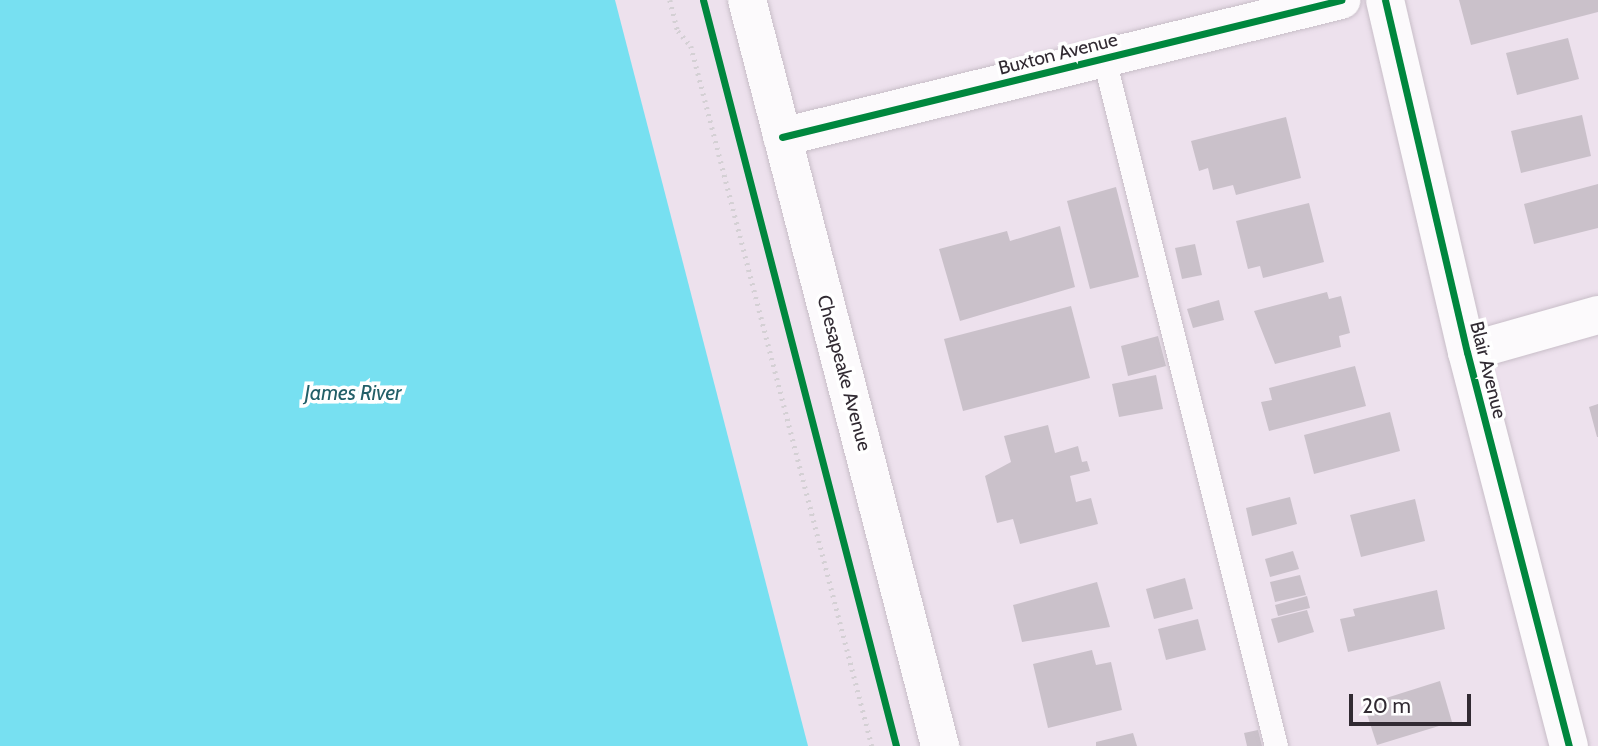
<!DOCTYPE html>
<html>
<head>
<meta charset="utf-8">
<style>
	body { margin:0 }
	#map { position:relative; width:1598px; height:746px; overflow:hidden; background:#ede1ed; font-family:Cabin,sans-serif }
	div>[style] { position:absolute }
	.water>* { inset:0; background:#77e0f1 }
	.building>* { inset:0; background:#cac1ca }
	.path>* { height:4.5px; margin-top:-2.25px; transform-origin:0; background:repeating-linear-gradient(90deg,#d4d0d4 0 2px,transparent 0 7px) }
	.roads { filter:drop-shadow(0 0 2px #c8bec8) drop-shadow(0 0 2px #c8bec8) }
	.service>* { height:23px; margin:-11.5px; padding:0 11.5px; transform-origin:11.5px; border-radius:11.5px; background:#fcfafc }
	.minor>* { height:38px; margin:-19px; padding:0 19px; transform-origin:19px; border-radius:19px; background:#fcfafc }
	.tertiary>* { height:38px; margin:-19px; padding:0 19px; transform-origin:19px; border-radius:19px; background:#fcfafc }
	.secondary>* { height:38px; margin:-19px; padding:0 19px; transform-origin:19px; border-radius:19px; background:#fcfafc }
	.cycleway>* { height:7px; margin:-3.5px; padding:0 3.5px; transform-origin:3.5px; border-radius:3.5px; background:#00873e }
	span { translate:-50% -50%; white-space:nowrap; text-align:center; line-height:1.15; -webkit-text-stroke:7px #fff; paint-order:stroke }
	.street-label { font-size:19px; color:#312a32 }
	.water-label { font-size:21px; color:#225f68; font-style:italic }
	.scale { position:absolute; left:1349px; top:694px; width:122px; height:32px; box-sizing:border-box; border:4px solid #312a32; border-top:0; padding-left:9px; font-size:21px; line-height:24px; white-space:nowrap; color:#312a32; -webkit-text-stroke:5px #fff; paint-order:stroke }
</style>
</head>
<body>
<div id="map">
	<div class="water">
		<div style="clip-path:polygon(0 0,615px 0,808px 746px,0 746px)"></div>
	</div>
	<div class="building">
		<div style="clip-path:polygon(1459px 0,1598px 0,1598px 12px,1471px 45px)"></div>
		<div style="clip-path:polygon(1568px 38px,1579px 79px,1517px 95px,1506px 53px)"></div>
		<div style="clip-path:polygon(1582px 115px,1591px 156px,1521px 173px,1511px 131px)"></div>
		<div style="clip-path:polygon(1286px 117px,1301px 178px,1236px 195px,1233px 185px,1213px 190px,1208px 168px,1199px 171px,1191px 141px)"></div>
		<div style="clip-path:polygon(1598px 184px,1598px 228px,1534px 244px,1524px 204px)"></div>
		<div style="clip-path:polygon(1116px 187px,1139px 277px,1090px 289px,1067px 201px)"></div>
		<div style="clip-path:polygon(1309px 203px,1324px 262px,1263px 278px,1260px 266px,1248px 269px,1236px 221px)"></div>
		<div style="clip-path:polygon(1060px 226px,1075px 287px,960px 321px,939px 249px,1007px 231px,1010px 241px)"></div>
		<div style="clip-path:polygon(1195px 244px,1202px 275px,1182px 279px,1175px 248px)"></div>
		<div style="clip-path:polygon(1327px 292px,1329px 299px,1341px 296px,1350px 333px,1339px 336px,1341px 347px,1275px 364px,1254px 311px)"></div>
		<div style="clip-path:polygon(1219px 300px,1224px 320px,1193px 328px,1187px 309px)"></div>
		<div style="clip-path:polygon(1071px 306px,1090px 378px,963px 411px,944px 339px)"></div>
		<div style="clip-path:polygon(1158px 336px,1166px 366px,1128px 376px,1121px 346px)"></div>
		<div style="clip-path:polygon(1355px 366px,1366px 406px,1269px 431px,1261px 402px,1272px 400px,1269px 388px)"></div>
		<div style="clip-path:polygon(1156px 375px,1163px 409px,1119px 417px,1112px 384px)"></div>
		<div style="clip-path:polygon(1598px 404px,1598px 437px,1597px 437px,1589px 407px)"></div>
		<div style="clip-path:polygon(1390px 412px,1400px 451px,1314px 474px,1304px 435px)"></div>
		<div style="clip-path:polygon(1048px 425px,1055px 453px,1078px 446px,1082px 462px,1087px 461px,1090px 471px,1070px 476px,1076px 502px,1091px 498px,1098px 524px,1020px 544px,1013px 519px,997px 523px,985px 476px,1011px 462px,1004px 436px)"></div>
		<div style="clip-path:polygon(1290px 497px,1297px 524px,1252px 536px,1246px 508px)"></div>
		<div style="clip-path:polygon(1415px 499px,1425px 541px,1361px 557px,1350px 515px)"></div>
		<div style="clip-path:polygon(1293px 551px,1299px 569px,1270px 577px,1265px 559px)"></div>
		<div style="clip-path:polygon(1300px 575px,1306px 595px,1275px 602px,1270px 582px)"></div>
		<div style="clip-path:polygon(1185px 578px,1193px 609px,1154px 619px,1146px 589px)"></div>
		<div style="clip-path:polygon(1097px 582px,1110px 627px,1022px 642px,1013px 605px)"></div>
		<div style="clip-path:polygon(1437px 590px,1445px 629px,1348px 652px,1340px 619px,1355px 616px,1353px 609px)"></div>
		<div style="clip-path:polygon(1307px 596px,1310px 608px,1278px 616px,1275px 605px)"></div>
		<div style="clip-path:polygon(1307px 610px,1314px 632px,1278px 643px,1271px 619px)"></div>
		<div style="clip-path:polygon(1198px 619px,1206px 650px,1166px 660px,1158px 629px)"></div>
		<div style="clip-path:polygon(1092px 650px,1096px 665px,1111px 662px,1122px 710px,1048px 728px,1033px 664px)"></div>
		<div style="clip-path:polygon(1440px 681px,1452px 722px,1377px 745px,1364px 705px)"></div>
		<div style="clip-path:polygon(1258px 730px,1262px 746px,1247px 746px,1244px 733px)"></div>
		<div style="clip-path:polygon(1133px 733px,1137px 746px,1096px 746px,1096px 742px)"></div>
	</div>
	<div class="path">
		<div style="left:670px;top:0;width:32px;rotate:76deg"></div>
		<div style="left:678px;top:31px;width:20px;rotate:49deg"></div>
		<div style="left:691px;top:46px;width:723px;rotate:75.5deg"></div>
	</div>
	<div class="roads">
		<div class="service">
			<div style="left:1104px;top:59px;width:708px;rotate:75.94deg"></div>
		</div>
		<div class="minor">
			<div style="left:1385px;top:0;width:361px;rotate:76.9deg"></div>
			<div style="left:1467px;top:352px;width:407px;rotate:75.5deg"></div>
			<div style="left:1467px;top:352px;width:136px;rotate:-15.8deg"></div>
		</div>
		<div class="tertiary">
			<div style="left:782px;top:137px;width:576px;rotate:-13.77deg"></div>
		</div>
		<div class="secondary">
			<div style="left:747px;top:0;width:771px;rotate:75.49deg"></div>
		</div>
	</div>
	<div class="cycleway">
		<div style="left:703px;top:0;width:771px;rotate:75.49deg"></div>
		<div style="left:1385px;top:0;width:361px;rotate:76.9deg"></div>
		<div style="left:1467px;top:352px;width:407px;rotate:75.5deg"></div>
		<div style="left:782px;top:137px;width:576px;rotate:-13.77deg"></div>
	</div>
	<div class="street-label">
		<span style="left:1058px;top:54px;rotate:-14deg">Buxton Avenue</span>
		<span style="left:1488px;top:370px;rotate:76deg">Blair Avenue</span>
		<span style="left:844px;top:373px;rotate:75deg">Chesapeake Avenue</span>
	</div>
	<div class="water-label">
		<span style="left:353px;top:393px">James River</span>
	</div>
	<div class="scale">20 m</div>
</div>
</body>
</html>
